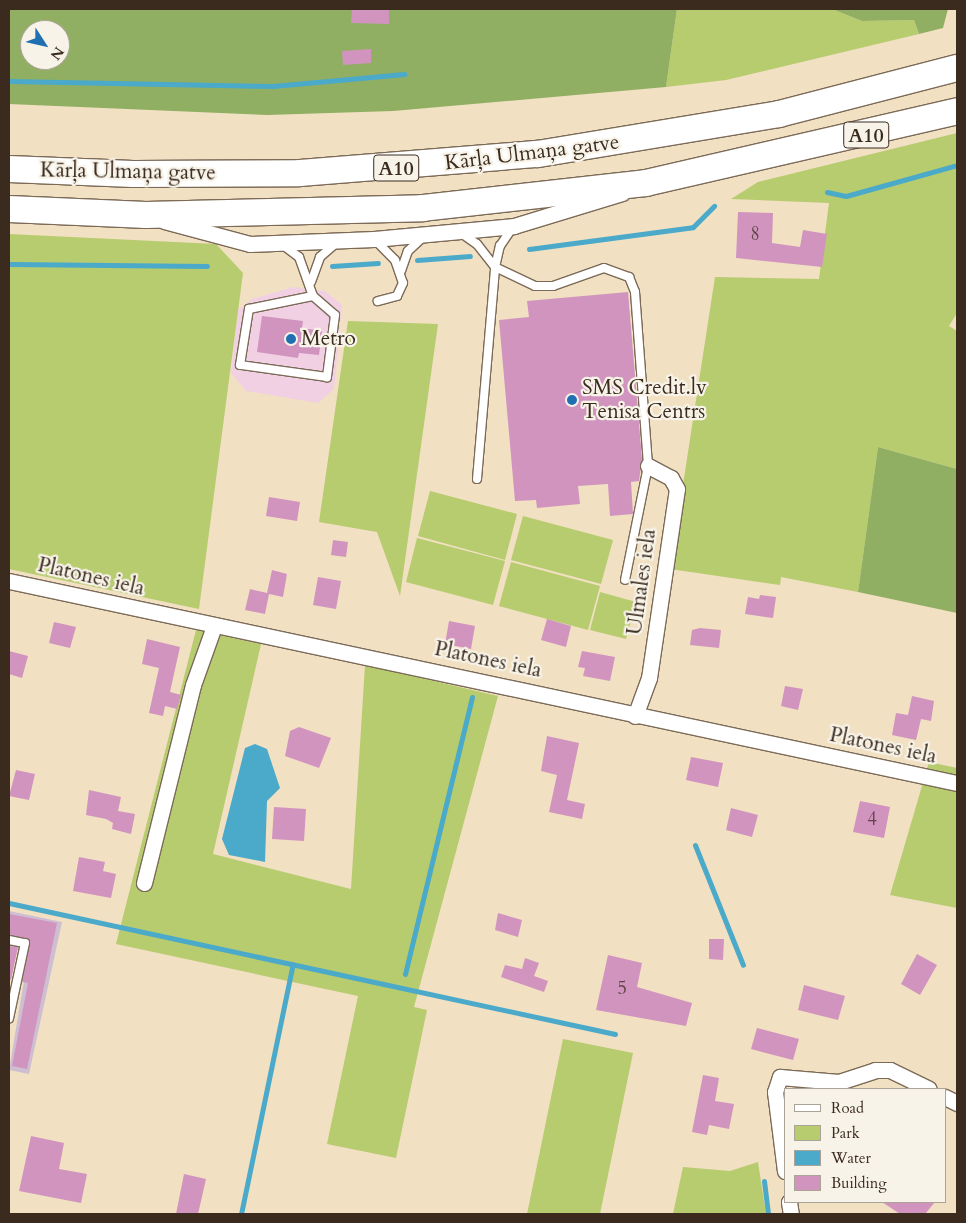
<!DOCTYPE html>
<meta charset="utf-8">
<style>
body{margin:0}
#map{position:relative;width:966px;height:1223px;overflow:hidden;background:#f1e0c2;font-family:Cardo,serif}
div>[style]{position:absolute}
.built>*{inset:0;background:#f1d0e3}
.industrial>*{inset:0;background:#cebed1}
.green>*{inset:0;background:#b7cb6f}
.forest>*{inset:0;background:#91af62}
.water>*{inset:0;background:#4ba9c9}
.stream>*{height:5px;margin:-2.5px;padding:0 2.5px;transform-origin:2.5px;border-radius:2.5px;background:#4ba9c9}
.building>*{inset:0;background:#d194bf}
.roads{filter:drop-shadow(1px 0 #7b6a57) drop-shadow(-1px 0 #7b6a57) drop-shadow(0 1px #7b6a57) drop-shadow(0 -1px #7b6a57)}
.service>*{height:8px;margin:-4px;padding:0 4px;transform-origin:4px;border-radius:4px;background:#fff}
.minor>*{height:15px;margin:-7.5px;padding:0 7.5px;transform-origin:7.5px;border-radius:7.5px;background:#fff}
.trunk>*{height:26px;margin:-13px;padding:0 13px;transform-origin:13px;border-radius:13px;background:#fff}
.dots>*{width:14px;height:14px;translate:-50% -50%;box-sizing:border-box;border:2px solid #f7f3e8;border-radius:50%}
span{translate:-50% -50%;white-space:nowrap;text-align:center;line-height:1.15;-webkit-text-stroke:4.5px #f7f3e8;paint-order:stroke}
.number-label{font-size:19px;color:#604446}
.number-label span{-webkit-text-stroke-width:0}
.shield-label span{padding:1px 4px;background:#f7f3e8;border:1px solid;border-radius:4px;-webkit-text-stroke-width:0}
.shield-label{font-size:20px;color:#3b2a1e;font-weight:700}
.street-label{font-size:21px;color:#3b2a1e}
.poi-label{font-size:21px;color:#3b2a1e}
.left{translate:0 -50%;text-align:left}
.frame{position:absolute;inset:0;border:10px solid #3b2a1e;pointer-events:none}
.legend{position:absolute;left:784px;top:1088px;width:162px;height:115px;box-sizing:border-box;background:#f7f3e8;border:1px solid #aca397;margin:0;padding:6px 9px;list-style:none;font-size:15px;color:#3b2a1e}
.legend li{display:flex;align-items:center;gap:10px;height:25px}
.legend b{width:25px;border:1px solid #aca397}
.north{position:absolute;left:20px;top:20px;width:50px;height:50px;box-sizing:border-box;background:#f7f3e8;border:1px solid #aca397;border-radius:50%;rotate:125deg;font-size:14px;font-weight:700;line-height:20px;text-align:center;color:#3b2a1e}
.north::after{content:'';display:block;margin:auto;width:18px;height:22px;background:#1f6fb2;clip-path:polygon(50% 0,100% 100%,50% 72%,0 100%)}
</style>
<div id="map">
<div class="built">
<i style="clip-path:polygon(293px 287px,325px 291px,342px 305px,334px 389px,318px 403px,246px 391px,231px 373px,238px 310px,252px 299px)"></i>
</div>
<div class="industrial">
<i style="clip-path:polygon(9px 911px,62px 922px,29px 1074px,9px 1070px,29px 951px,9px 946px)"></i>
</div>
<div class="green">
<i style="clip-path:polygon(677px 9px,832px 9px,862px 21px,914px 20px,919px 34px,726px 80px,666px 87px)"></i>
<i style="clip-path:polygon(957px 133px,957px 313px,949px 326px,957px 331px,957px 469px,878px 447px,858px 592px,781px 577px,780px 585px,670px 569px,715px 277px,819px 279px,829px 203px,731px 199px,758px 182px)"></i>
<i style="clip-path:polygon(9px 234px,216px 244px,243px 273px,199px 609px,9px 569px)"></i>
<i style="clip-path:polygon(348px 321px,438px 324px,400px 596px,377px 532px,319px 522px)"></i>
<i style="clip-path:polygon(430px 491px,517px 514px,505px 560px,418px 536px)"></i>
<i style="clip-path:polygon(523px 516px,613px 540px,601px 584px,511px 560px)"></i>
<i style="clip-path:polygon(417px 538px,505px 561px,493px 605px,406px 582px)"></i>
<i style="clip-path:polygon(511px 562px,600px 586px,588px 630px,499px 606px)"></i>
<i style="clip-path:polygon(600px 592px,636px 602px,626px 639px,590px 630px)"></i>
<i style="clip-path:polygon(196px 630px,261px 644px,213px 854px,351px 889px,365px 665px,498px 696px,414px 1007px,427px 1010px,396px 1158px,327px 1144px,358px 996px,116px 944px)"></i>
<i style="clip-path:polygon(929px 762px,957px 768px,957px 908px,890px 895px)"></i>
<i style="clip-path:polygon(563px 1039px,633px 1053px,600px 1214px,527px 1214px)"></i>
<i style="clip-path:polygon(758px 1162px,766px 1214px,673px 1214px,683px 1167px,730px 1171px)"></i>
</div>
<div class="forest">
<i style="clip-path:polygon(evenodd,9px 9px,677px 9px,666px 87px,393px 111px,267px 115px,9px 104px,9px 9px,30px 30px,60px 30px,60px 60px,30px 60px,30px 30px)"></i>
<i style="clip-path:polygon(832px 9px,948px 9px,943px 28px,919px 34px,914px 20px,862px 21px)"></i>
<i style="clip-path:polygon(878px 447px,957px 469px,957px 613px,858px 592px)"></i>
</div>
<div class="water">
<i style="clip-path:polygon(255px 744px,267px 749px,280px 788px,267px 801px,265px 862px,229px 855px,222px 839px,245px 748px)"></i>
</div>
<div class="stream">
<i style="left:9px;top:81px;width:264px;rotate:1.1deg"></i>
<i style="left:273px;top:86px;width:132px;rotate:-5.2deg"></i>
<i style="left:827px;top:192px;width:19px;rotate:12deg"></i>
<i style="left:846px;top:196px;width:115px;rotate:-15.6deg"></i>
<i style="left:529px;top:249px;width:165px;rotate:-7.6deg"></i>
<i style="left:693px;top:227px;width:30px;rotate:-45deg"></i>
<i style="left:417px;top:260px;width:53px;rotate:-4.3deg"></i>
<i style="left:9px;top:264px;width:198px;rotate:0.6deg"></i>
<i style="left:332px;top:266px;width:46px;rotate:-3.7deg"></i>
<i style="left:695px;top:845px;width:129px;rotate:68.2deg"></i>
<i style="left:9px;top:903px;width:620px;rotate:12.2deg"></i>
<i style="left:405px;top:974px;width:285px;rotate:-76.4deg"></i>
<i style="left:764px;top:1181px;width:33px;rotate:83deg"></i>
<i style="left:241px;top:1214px;width:255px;rotate:-78.3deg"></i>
</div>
<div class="building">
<i style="clip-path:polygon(352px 9px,389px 9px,389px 24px,351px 23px)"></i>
<i style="clip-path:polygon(371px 49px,371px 63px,343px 65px,342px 51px)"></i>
<i style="clip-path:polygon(738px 212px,773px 213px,772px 243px,800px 247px,803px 230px,827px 234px,822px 267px,736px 258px)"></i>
<i style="clip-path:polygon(628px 292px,642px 459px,639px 481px,631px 482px,633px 514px,610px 516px,608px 484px,578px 486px,580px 504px,537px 508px,536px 500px,515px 501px,499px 320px,529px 317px,527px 301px)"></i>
<i style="clip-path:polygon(262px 316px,303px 321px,302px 328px,322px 331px,319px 355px,299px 353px,298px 358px,257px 352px)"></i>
<i style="clip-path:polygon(269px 497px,300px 502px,297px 521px,266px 516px)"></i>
<i style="clip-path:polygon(333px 540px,348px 542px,346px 557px,331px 555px)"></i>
<i style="clip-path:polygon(272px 570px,287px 574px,283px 597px,269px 594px,265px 614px,245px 610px,250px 589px,267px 593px)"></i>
<i style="clip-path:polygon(318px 577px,341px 581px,336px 609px,313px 605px)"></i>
<i style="clip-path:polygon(760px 595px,776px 597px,773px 618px,745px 614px,748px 597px,759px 599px)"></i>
<i style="clip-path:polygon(547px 619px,571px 626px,566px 647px,541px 640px)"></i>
<i style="clip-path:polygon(449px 621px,475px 626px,471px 649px,445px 644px)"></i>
<i style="clip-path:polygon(54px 622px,76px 627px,70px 648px,49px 643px)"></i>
<i style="clip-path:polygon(700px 628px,721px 630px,719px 648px,690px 645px,692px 630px)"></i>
<i style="clip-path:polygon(147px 639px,180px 647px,170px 692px,181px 695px,177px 709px,165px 706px,163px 716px,149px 713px,159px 668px,142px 664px)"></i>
<i style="clip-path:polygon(9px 651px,28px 656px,22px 678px,9px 674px)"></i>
<i style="clip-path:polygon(582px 651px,615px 657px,610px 681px,583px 676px,585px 668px,578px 667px)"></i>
<i style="clip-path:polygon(785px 686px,803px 689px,798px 710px,781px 706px)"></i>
<i style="clip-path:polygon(912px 696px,934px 701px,931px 721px,921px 719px,916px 740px,892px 735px,896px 713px,908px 715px)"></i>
<i style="clip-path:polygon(299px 727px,331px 738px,319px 768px,285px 756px,290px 731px)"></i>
<i style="clip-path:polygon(547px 736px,579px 743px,567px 800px,585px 804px,582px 819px,549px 812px,557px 775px,541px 771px)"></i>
<i style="clip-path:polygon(691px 757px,723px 763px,718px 787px,686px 780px)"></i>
<i style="clip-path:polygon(16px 770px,35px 774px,29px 800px,9px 796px)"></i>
<i style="clip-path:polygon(89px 790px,121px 797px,118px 811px,135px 814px,131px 834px,112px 829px,113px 823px,106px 819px,86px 815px)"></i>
<i style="clip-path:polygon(860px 801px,890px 807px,884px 838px,853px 832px)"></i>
<i style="clip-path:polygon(274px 807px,306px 809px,304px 841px,272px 839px)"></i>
<i style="clip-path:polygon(731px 808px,758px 815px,752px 837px,726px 830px)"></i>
<i style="clip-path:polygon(79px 857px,105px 862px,103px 871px,116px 874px,111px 898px,73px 891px)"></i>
<i style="clip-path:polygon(498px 913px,522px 920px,518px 937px,495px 930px)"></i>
<i style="clip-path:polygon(9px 914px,57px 923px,27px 1069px,12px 1066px,28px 983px,22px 982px,30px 942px,9px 934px)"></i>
<i style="clip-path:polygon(709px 939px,724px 939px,723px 960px,709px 959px)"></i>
<i style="clip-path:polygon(9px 946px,18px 947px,11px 980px,9px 979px)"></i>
<i style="clip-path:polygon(917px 954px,937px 965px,920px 995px,901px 984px)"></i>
<i style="clip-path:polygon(608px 955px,642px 963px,637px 987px,692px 1003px,686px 1026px,596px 1010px)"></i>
<i style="clip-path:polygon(525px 958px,539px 963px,534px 976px,548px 981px,544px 992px,501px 977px,505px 965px,522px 969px)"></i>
<i style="clip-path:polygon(804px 985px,845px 996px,838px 1020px,798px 1010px)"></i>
<i style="clip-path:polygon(757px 1028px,799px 1039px,793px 1060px,751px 1049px)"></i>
<i style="clip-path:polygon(703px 1075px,719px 1078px,715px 1101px,734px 1104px,729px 1129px,709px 1125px,707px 1135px,692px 1132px)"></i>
<i style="clip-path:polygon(31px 1136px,64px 1143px,59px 1169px,87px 1174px,81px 1203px,19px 1191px)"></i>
<i style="clip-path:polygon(184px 1174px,206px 1179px,198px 1214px,176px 1214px)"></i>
<i style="clip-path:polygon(882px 1202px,935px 1202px,925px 1214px,900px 1214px)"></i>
</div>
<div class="roads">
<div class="service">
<i style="left:461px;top:233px;width:19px;rotate:35deg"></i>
<i style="left:477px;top:244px;width:29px;rotate:52deg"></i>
<i style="left:495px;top:267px;width:44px;rotate:25.4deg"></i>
<i style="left:535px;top:286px;width:18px"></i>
<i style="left:553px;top:286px;width:54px;rotate:-19.4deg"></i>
<i style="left:604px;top:268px;width:27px;rotate:20deg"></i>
<i style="left:629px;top:277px;width:16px;rotate:68deg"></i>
<i style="left:635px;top:292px;width:174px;rotate:85.7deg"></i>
<i style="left:648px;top:466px;width:116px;rotate:101.4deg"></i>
<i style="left:375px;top:240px;width:28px;rotate:45deg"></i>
<i style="left:395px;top:260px;width:24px;rotate:71deg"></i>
<i style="left:403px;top:283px;width:14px;rotate:115deg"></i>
<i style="left:397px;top:296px;width:20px;rotate:165deg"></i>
<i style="left:283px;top:245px;width:20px;rotate:37deg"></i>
<i style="left:299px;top:257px;width:41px;rotate:70.3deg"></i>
<i style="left:313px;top:296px;width:29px;rotate:41deg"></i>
<i style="left:335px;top:315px;width:63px;rotate:97.4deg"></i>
<i style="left:327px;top:377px;width:88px;rotate:-172.1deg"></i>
<i style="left:240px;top:365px;width:57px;rotate:-80.9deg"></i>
<i style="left:249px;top:309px;width:65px;rotate:-11.5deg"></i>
<i style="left:401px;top:271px;width:21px;rotate:-71deg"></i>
<i style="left:408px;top:251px;width:22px;rotate:-43deg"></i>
<i style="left:311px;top:282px;width:27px;rotate:-70deg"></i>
<i style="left:320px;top:257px;width:21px;rotate:-41deg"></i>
<i style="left:477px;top:479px;width:213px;rotate:-85.1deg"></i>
<i style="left:495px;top:267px;width:22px;rotate:-77deg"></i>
<i style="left:500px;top:246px;width:23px;rotate:-56deg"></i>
<i style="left:9px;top:940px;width:16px;rotate:11deg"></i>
<i style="left:25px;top:943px;width:77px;rotate:102deg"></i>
</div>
<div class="minor">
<i style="left:164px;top:221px;width:89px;rotate:15deg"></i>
<i style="left:250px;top:244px;width:124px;rotate:-2.3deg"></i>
<i style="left:374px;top:239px;width:141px;rotate:-5.3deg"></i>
<i style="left:514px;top:226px;width:113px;rotate:-17deg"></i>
<i style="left:9px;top:581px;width:969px;rotate:12.03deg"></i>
<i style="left:635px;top:716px;width:40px;rotate:-69.8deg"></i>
<i style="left:649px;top:678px;width:191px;rotate:-81.6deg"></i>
<i style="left:677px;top:489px;width:13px;rotate:-119deg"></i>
<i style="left:671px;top:478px;width:26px;rotate:-152deg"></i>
<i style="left:144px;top:883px;width:204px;rotate:-76.1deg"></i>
<i style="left:193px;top:685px;width:63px;rotate:-70.4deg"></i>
<i style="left:945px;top:1097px;width:13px;rotate:27deg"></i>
<i style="left:785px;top:1171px;width:80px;rotate:-97.2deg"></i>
<i style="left:775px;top:1092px;width:16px;rotate:-72deg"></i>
<i style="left:780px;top:1077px;width:59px;rotate:4.8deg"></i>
<i style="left:839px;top:1082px;width:38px;rotate:-18deg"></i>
<i style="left:875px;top:1070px;width:15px"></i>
<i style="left:890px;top:1070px;width:43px;rotate:26deg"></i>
<i style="left:789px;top:1202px;width:12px;rotate:81deg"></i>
</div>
<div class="trunk">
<i style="left:9px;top:169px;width:124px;rotate:2.3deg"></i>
<i style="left:133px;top:174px;width:167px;rotate:-0.3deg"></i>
<i style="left:300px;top:173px;width:239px;rotate:-4.6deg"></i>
<i style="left:538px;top:154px;width:244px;rotate:-9.4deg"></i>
<i style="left:779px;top:114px;width:184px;rotate:-14.5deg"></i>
<i style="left:9px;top:209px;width:137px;rotate:2.5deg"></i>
<i style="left:146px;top:215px;width:277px;rotate:-1.4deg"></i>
<i style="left:423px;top:208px;width:224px;rotate:-6.4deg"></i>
<i style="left:646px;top:183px;width:319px;rotate:-13deg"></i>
</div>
</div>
<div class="dots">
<i style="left:291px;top:339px;background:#1f6fb2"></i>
<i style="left:572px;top:400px;background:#1f6fb2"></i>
</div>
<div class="number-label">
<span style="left:755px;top:235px">8</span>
<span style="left:872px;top:820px">4</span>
<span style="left:622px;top:989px">5</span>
</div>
<div class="shield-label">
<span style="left:866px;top:135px">A10</span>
<span style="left:396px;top:168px">A10</span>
</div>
<div class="street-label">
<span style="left:532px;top:153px;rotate:-7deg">Kārļa Ulmaņa gatve</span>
<span style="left:128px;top:172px;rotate:1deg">Kārļa Ulmaņa gatve</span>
<span style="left:91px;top:577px;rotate:13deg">Platones iela</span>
<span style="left:642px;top:582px;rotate:-82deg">Ulmales iela</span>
<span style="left:488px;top:660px;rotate:12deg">Platones iela</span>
<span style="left:883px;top:746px;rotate:12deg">Platones iela</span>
</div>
<div class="poi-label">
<span class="left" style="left:301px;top:339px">Metro</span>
<span class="left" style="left:582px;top:400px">SMS Credit.lv<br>Tenisa Centrs</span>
</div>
<div class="frame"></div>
<ul class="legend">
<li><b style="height:6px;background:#fff"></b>Road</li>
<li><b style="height:14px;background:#b7cb6f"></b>Park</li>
<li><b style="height:14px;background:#4ba9c9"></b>Water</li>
<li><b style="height:14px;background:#d194bf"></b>Building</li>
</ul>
<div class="north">N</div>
</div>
